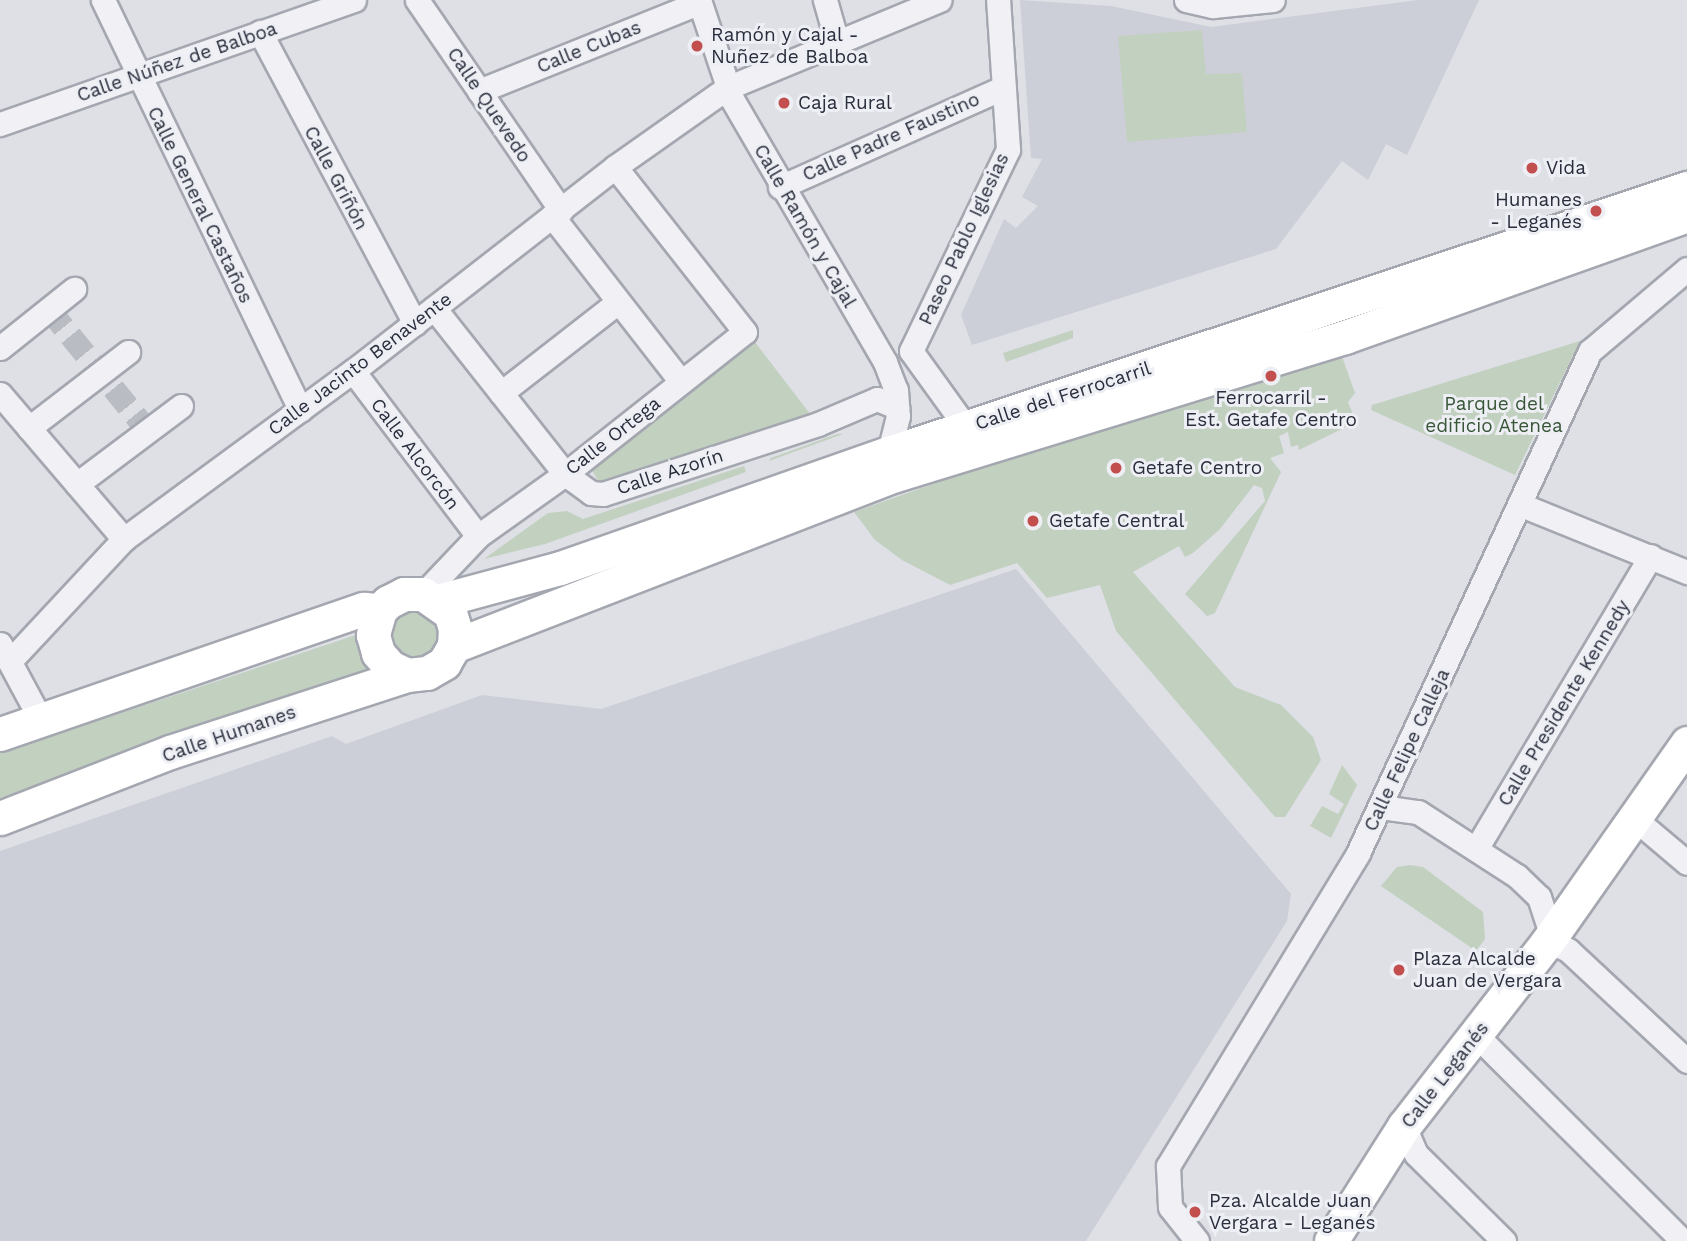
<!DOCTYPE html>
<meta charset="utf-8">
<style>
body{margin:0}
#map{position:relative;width:1687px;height:1241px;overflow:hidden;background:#dee0e6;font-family:"Work Sans",sans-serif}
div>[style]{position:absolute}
.built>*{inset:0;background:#cdcfd8}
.green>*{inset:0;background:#c2d0c0}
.round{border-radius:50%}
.street-tunnel>*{height:23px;margin-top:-11.5px;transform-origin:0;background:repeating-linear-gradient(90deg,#babcc4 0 23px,transparent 0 34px)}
.roads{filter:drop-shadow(2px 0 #a4a7b0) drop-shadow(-2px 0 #a4a7b0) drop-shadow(0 2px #a4a7b0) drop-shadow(0 -2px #a4a7b0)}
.street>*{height:23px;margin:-11.5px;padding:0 11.5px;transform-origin:11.5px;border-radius:11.5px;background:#f1f1f5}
.secondary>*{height:33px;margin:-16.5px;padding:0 16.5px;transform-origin:16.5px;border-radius:16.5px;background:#fff}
.dots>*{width:19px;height:19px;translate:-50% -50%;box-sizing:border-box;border:4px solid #edeff4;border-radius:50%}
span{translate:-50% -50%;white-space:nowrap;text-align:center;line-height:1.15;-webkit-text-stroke:6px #edeff4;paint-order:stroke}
.poi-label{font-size:19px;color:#292d3c}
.left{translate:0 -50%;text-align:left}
.right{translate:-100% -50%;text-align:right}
.street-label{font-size:19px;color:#292d3c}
.park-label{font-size:19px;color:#385637}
</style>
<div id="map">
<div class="built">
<i style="clip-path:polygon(1020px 0,1111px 6px,1211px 27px,1418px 0,1479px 0,1407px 155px,1386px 144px,1368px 180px,1342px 161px,1276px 249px,972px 345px,961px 315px,1004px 219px,1016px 228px,1038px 206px,1022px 197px,1042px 159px,1031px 158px)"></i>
<i style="clip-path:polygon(1016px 569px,1291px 894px,1287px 921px,1086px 1241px,0 1241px,0 851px,332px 736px,346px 744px,482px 695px,601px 709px)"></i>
</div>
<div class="green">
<i style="clip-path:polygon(1202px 30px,1206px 74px,1242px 73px,1247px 132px,1127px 142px,1118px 36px)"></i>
<i style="clip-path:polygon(1073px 330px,1073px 338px,1006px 362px,1003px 353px)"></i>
<i style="clip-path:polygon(1580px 341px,1515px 475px,1371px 410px,1372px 405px)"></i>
<i style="clip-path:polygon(755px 342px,814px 419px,603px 489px,590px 467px)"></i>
<i style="clip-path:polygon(1340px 351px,1355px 393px,1348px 402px,1356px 422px,1299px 450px,1298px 445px,1291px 447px,1288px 432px,1279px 436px,1284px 453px,1270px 458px,1281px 472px,1215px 613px,1207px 616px,1185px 594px,1265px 501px,1262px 488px,1254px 485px,1220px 529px,1193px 553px,1185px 557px,1179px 546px,1133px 572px,1235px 687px,1281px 705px,1313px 737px,1321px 760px,1285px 817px,1275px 817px,1116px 631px,1100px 585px,1047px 598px,1017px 563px,950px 585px,902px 560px,875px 540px,854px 512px,1043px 445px)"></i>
<i style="clip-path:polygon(837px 434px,843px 434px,769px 461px,771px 458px)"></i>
<i style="clip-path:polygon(744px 466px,746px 472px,545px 544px,484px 559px,548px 513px,567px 511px,583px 519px)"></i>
<i class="round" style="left:389px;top:611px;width:50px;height:50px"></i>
<i style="clip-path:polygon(359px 634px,374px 673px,0 798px,0 753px)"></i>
<i style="clip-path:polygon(1342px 765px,1357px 785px,1331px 838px,1310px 826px,1322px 806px,1338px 814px,1344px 804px,1329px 794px)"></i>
<i style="clip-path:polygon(1410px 865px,1423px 867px,1483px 912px,1485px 939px,1476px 951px,1381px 886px,1397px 867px)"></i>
</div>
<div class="street-tunnel">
<i style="left:49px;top:309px;width:157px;rotate:50.9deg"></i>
</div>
<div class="roads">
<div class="street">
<i style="left:103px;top:0;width:455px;rotate:64.3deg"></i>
<i style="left:417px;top:0;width:255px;rotate:55.6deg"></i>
<i style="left:699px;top:0;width:104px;rotate:71.6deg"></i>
<i style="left:732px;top:99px;width:304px;rotate:59.8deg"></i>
<i style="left:885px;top:362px;width:30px;rotate:69deg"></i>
<i style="left:896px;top:390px;width:26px;rotate:86deg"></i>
<i style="left:898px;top:416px;width:38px;rotate:104deg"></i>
<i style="left:825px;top:0;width:44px;rotate:74.1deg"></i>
<i style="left:1186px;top:0;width:28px;rotate:13deg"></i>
<i style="left:1213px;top:6px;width:60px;rotate:-5.7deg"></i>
<i style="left:260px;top:32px;width:330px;rotate:62deg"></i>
<i style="left:479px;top:91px;width:238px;rotate:-21.9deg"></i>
<i style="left:0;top:124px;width:375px;rotate:-19.3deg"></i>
<i style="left:780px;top:187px;width:243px;rotate:-24deg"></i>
<i style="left:552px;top:216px;width:210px;rotate:52.1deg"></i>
<i style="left:434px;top:308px;width:211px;rotate:51.7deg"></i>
<i style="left:565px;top:474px;width:32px;rotate:36deg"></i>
<i style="left:591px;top:493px;width:12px;rotate:5deg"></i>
<i style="left:603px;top:494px;width:226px;rotate:-18deg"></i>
<i style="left:818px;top:424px;width:64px;rotate:-23deg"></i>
<i style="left:877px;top:399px;width:22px;rotate:22deg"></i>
<i style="left:0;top:348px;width:95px;rotate:-38.6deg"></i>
<i style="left:911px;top:351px;width:224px;rotate:-64.3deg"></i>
<i style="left:1008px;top:149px;width:149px;rotate:-93.8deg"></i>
<i style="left:911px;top:351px;width:84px;rotate:54.2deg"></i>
<i style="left:353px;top:371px;width:207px;rotate:52.9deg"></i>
<i style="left:501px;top:393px;width:148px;rotate:-37.9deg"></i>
<i style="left:0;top:394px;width:191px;rotate:49.5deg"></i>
<i style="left:29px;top:428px;width:125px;rotate:-37.5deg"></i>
<i style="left:77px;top:484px;width:130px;rotate:-36.9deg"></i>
<i style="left:1521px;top:505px;width:179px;rotate:22deg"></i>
<i style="left:423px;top:594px;width:80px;rotate:-46.5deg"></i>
<i style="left:478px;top:536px;width:107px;rotate:-35.5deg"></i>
<i style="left:565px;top:474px;width:229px;rotate:-38.3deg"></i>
<i style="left:745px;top:332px;width:210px;rotate:-128.2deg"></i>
<i style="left:0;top:644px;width:86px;rotate:61.7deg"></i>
<i style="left:11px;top:660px;width:166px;rotate:-47deg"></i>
<i style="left:124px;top:539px;width:284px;rotate:-36.3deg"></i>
<i style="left:353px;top:371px;width:332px;rotate:-37.9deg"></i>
<i style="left:615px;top:167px;width:137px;rotate:-35.2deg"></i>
<i style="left:727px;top:88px;width:230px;rotate:-22.5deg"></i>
<i style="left:1381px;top:807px;width:37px;rotate:8deg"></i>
<i style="left:1418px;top:812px;width:118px;rotate:32.9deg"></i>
<i style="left:1517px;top:876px;width:30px;rotate:44deg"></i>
<i style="left:1539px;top:897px;width:40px;rotate:72deg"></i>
<i style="left:1635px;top:819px;width:68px;rotate:40.2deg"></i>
<i style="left:1476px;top:849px;width:341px;rotate:-59.2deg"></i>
<i style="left:1548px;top:941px;width:22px;rotate:24deg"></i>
<i style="left:1568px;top:950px;width:163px;rotate:43deg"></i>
<i style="left:1476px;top:1035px;width:292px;rotate:44.9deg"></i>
<i style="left:1404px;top:1126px;width:30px;rotate:67deg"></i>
<i style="left:1416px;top:1154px;width:124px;rotate:44.7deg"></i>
<i style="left:1197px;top:1241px;width:43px;rotate:-128.5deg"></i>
<i style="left:1170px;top:1207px;width:41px;rotate:-92.8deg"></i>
<i style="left:1168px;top:1166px;width:366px;rotate:-58.7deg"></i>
<i style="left:1358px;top:853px;width:553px;rotate:-65.2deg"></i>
<i style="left:1590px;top:351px;width:127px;rotate:-40.2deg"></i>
</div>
<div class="secondary">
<i style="left:438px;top:601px;width:126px;rotate:-15.1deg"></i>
<i style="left:560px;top:568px;width:349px;rotate:-19.3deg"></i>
<i style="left:889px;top:453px;width:841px;rotate:-18.37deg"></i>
<i style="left:454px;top:646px;width:474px;rotate:-21.2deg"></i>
<i style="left:896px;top:475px;width:470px;rotate:-17.1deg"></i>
<i style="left:1345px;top:337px;width:363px;rotate:-19.6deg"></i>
<i style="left:0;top:734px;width:385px;rotate:-19deg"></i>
<i style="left:364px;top:609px;width:16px;rotate:4deg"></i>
<i style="left:0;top:818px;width:182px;rotate:-21.2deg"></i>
<i style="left:170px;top:752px;width:249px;rotate:-18deg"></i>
<i style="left:407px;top:675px;width:20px;rotate:-6deg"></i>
<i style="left:427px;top:673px;width:20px;rotate:-30deg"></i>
<i style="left:444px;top:663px;width:20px;rotate:-60deg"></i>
<i style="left:454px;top:646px;width:17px;rotate:-87deg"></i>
<i style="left:455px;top:629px;width:17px;rotate:-107deg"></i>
<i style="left:450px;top:613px;width:33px;rotate:-145deg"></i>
<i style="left:423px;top:594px;width:19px;rotate:180deg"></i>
<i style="left:404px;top:594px;width:18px;rotate:153deg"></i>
<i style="left:388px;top:602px;width:11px;rotate:135deg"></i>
<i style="left:380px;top:610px;width:26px;rotate:106deg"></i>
<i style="left:373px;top:635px;width:19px;rotate:74deg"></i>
<i style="left:378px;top:653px;width:18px;rotate:49deg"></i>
<i style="left:390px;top:667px;width:19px;rotate:25deg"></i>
<i style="left:1331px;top:1241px;width:136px;rotate:-57.6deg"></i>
<i style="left:1404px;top:1126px;width:234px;rotate:-52.1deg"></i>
<i style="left:1548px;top:941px;width:242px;rotate:-54.9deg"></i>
</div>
</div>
<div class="dots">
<i style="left:697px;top:46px;background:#c24e4d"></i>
<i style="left:784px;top:103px;background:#c24e4d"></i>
<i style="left:1532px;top:168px;background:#c24e4d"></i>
<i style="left:1596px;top:211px;background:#c24e4d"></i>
<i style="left:1271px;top:376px;background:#c24e4d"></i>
<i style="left:1116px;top:468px;background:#c24e4d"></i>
<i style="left:1033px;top:521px;background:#c24e4d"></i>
<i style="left:1399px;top:970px;background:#c24e4d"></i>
<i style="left:1195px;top:1212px;background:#c24e4d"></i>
</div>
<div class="poi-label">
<span class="left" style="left:711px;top:46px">Ramón y Cajal -<br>Nuñez de Balboa</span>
<span class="left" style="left:798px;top:103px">Caja Rural</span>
<span class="left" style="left:1546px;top:168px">Vida</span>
<span class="right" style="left:1582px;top:211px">Humanes<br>- Leganés</span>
<span style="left:1271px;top:409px">Ferrocarril -<br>Est. Getafe Centro</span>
<span class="left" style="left:1132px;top:468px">Getafe Centro</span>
<span class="left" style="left:1049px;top:521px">Getafe Central</span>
<span class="left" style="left:1413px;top:970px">Plaza Alcalde<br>Juan de Vergara</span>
<span class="left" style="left:1209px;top:1212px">Pza. Alcalde Juan<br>Vergara - Leganés</span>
</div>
<div class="street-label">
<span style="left:589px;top:47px;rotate:-22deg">Calle Cubas</span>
<span style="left:177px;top:62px;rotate:-19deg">Calle Núñez de Balboa</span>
<span style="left:489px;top:105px;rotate:56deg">Calle Quevedo</span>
<span style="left:891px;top:137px;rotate:-24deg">Calle Padre Faustino</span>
<span style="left:336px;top:178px;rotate:62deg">Calle Griñón</span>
<span style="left:200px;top:205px;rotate:64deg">Calle General Castaños</span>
<span style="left:805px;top:226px;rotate:60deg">Calle Ramón y Cajal</span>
<span style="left:964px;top:239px;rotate:-65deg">Paseo Pablo Iglesias</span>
<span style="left:360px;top:364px;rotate:-37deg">Calle Jacinto Benavente</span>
<span style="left:1063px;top:396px;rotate:-18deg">Calle del Ferrocarril</span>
<span style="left:613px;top:436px;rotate:-38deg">Calle Ortega</span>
<span style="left:415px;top:454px;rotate:53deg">Calle Alcorcón</span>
<span style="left:670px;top:472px;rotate:-18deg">Calle Azorín</span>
<span style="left:1564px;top:703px;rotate:-59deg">Calle Presidente Kennedy</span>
<span style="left:229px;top:734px;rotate:-19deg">Calle Humanes</span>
<span style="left:1407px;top:750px;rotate:-65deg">Calle Felipe Calleja</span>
<span style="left:1445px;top:1075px;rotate:-52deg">Calle Leganés</span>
</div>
<div class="park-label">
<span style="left:1494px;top:415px">Parque del<br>edificio Atenea</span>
</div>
</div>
